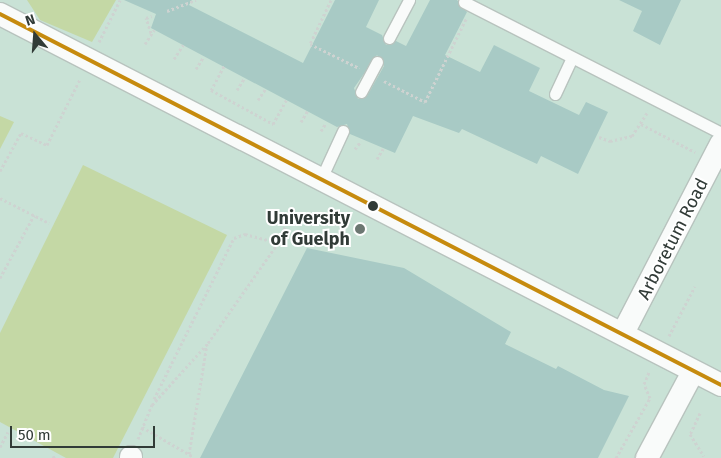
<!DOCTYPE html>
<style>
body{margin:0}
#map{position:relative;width:721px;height:458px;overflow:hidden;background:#d9e7e0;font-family:"Fira Sans",sans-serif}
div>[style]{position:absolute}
.built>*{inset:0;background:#c9e2d6}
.green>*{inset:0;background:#c4d8a5}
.building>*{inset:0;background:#a8cac5}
.path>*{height:3px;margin-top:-1.5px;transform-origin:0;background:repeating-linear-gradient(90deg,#ced3d1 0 2.5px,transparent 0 5px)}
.roads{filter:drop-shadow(1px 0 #b8c3be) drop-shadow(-1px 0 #b8c3be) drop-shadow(0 1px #b8c3be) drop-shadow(0 -1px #b8c3be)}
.lane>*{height:11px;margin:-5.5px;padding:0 5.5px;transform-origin:5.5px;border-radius:5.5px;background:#f9fbfa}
.street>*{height:22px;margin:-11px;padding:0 11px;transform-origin:11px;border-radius:11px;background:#f9fbfa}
.bus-1>*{height:4px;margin:-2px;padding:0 2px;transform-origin:2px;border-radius:2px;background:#c68b0e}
.dots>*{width:14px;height:14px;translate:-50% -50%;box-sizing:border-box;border:2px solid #fff;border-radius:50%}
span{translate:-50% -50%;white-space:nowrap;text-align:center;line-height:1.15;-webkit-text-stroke:4px #fff;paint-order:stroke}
.poi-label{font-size:18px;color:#313b37;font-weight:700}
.right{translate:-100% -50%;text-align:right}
.street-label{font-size:18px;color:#313b37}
.north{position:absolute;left:10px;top:10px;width:50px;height:50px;-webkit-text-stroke:4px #fff;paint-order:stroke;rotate:342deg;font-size:14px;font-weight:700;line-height:20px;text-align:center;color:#313b37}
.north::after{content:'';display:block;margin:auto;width:18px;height:22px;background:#313b37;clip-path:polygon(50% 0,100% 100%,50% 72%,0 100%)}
.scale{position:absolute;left:10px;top:426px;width:145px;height:22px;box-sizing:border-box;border:2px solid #313b37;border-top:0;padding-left:6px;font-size:15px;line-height:18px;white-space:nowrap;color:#313b37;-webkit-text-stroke:4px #fff;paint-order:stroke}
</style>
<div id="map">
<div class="built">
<i style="clip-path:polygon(0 0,721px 0,721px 458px,0 458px)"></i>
</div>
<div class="green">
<i style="clip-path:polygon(27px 0,116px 0,92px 42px,40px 20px)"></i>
<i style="clip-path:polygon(0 116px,14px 122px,0 149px)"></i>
<i style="clip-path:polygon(83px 165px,227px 235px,113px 458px,66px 458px,0 422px,0 333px)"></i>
</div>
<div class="building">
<i style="clip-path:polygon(evenodd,124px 0,192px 0,189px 5px,303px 63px,335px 0,379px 0,366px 27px,382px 35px,386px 45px,396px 41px,406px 46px,430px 0,457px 0,467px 12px,445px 55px,480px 72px,494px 45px,540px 68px,529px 91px,579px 115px,586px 102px,608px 112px,578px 174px,541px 156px,537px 164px,462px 129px,459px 133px,413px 116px,395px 153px,350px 134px,347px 124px,337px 127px,151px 28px,156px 14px,124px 0,377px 55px,384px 66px,367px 96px,358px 99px,354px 88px,377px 55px)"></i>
<i style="clip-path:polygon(619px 0,681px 0,660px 45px,633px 31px,642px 11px)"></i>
<i style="clip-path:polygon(307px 248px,404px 268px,511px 332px,505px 344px,556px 369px,558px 366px,604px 390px,629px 396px,598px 458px,200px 458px)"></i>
</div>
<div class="path">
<i style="left:331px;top:0;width:49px;rotate:115.5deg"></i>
<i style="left:310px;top:44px;width:55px;rotate:26.1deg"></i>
<i style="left:167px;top:11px;width:31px;rotate:-21deg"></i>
<i style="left:151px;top:33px;width:16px;rotate:-108deg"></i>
<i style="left:146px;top:18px;width:6px;rotate:-18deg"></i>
<i style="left:99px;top:42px;width:47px;rotate:-63.4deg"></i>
<i style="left:145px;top:44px;width:17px;rotate:-57deg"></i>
<i style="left:174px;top:59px;width:17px;rotate:-57deg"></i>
<i style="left:224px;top:66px;width:27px;rotate:118deg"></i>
<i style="left:211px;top:90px;width:71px;rotate:28.7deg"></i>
<i style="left:273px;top:124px;width:29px;rotate:-61deg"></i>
<i style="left:196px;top:69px;width:15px;rotate:-58deg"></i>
<i style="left:384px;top:81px;width:46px;rotate:27.1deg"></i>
<i style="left:425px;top:102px;width:93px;rotate:-63.7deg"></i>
<i style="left:237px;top:90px;width:15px;rotate:-58deg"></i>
<i style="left:258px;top:100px;width:14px;rotate:-56deg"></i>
<i style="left:301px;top:122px;width:14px;rotate:-60deg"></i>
<i style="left:641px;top:124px;width:61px;rotate:27.4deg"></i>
<i style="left:321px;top:131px;width:9px;rotate:-58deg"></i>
<i style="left:599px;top:137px;width:12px;rotate:20deg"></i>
<i style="left:610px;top:141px;width:23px;rotate:-13deg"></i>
<i style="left:632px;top:136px;width:30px;rotate:-57deg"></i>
<i style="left:355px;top:149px;width:10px;rotate:-53deg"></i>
<i style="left:377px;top:159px;width:12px;rotate:-59deg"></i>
<i style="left:0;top:171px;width:43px;rotate:-61.1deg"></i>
<i style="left:21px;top:133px;width:29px;rotate:25deg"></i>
<i style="left:47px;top:145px;width:74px;rotate:-63.4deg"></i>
<i style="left:0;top:198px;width:55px;rotate:27deg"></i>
<i style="left:0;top:278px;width:72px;rotate:-61.6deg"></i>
<i style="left:669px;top:336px;width:56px;rotate:-62.5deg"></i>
<i style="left:154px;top:399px;width:180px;rotate:-63.6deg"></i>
<i style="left:234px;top:238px;width:12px;rotate:-20deg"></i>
<i style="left:245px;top:234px;width:34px;rotate:15deg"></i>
<i style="left:700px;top:413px;width:23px;rotate:115deg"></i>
<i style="left:690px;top:434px;width:26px;rotate:58deg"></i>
<i style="left:142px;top:427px;width:58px;rotate:30.1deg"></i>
<i style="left:138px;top:439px;width:37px;rotate:-68deg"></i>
<i style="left:152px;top:405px;width:84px;rotate:-47.9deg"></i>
<i style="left:208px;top:343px;width:122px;rotate:-55deg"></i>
<i style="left:278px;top:243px;width:39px;rotate:-67deg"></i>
<i style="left:0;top:447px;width:17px;rotate:-62deg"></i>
<i style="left:189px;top:454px;width:111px;rotate:-80.7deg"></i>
<i style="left:53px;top:458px;width:4px;rotate:-56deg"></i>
<i style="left:616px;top:458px;width:69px;rotate:-60.5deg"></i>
<i style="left:650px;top:398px;width:15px;rotate:-113deg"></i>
<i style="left:644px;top:384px;width:13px;rotate:-67deg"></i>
</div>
<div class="roads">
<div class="lane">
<i style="left:464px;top:2px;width:288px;rotate:27deg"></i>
<i style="left:389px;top:38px;width:43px;rotate:-62.2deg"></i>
<i style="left:361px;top:92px;width:34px;rotate:-62deg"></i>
<i style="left:555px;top:94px;width:40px;rotate:-65deg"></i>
<i style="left:320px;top:181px;width:55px;rotate:-65.3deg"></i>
</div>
<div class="street">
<i style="left:0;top:14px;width:811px;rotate:27.23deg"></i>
<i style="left:623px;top:333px;width:213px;rotate:-62.6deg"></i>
<i style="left:131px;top:458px;width:1px;rotate:-90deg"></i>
<i style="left:647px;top:458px;width:98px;rotate:-61.9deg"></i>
</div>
</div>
<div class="bus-1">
<i style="left:0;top:14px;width:811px;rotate:27.23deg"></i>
</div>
<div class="dots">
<i style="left:373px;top:206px;background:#313b37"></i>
<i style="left:360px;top:229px;background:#6c7772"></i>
</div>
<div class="poi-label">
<span class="right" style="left:350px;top:229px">University<br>of Guelph</span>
</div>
<div class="street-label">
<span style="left:673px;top:239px;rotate:-63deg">Arboretum Road</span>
</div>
<div class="north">N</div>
<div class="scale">50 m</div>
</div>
